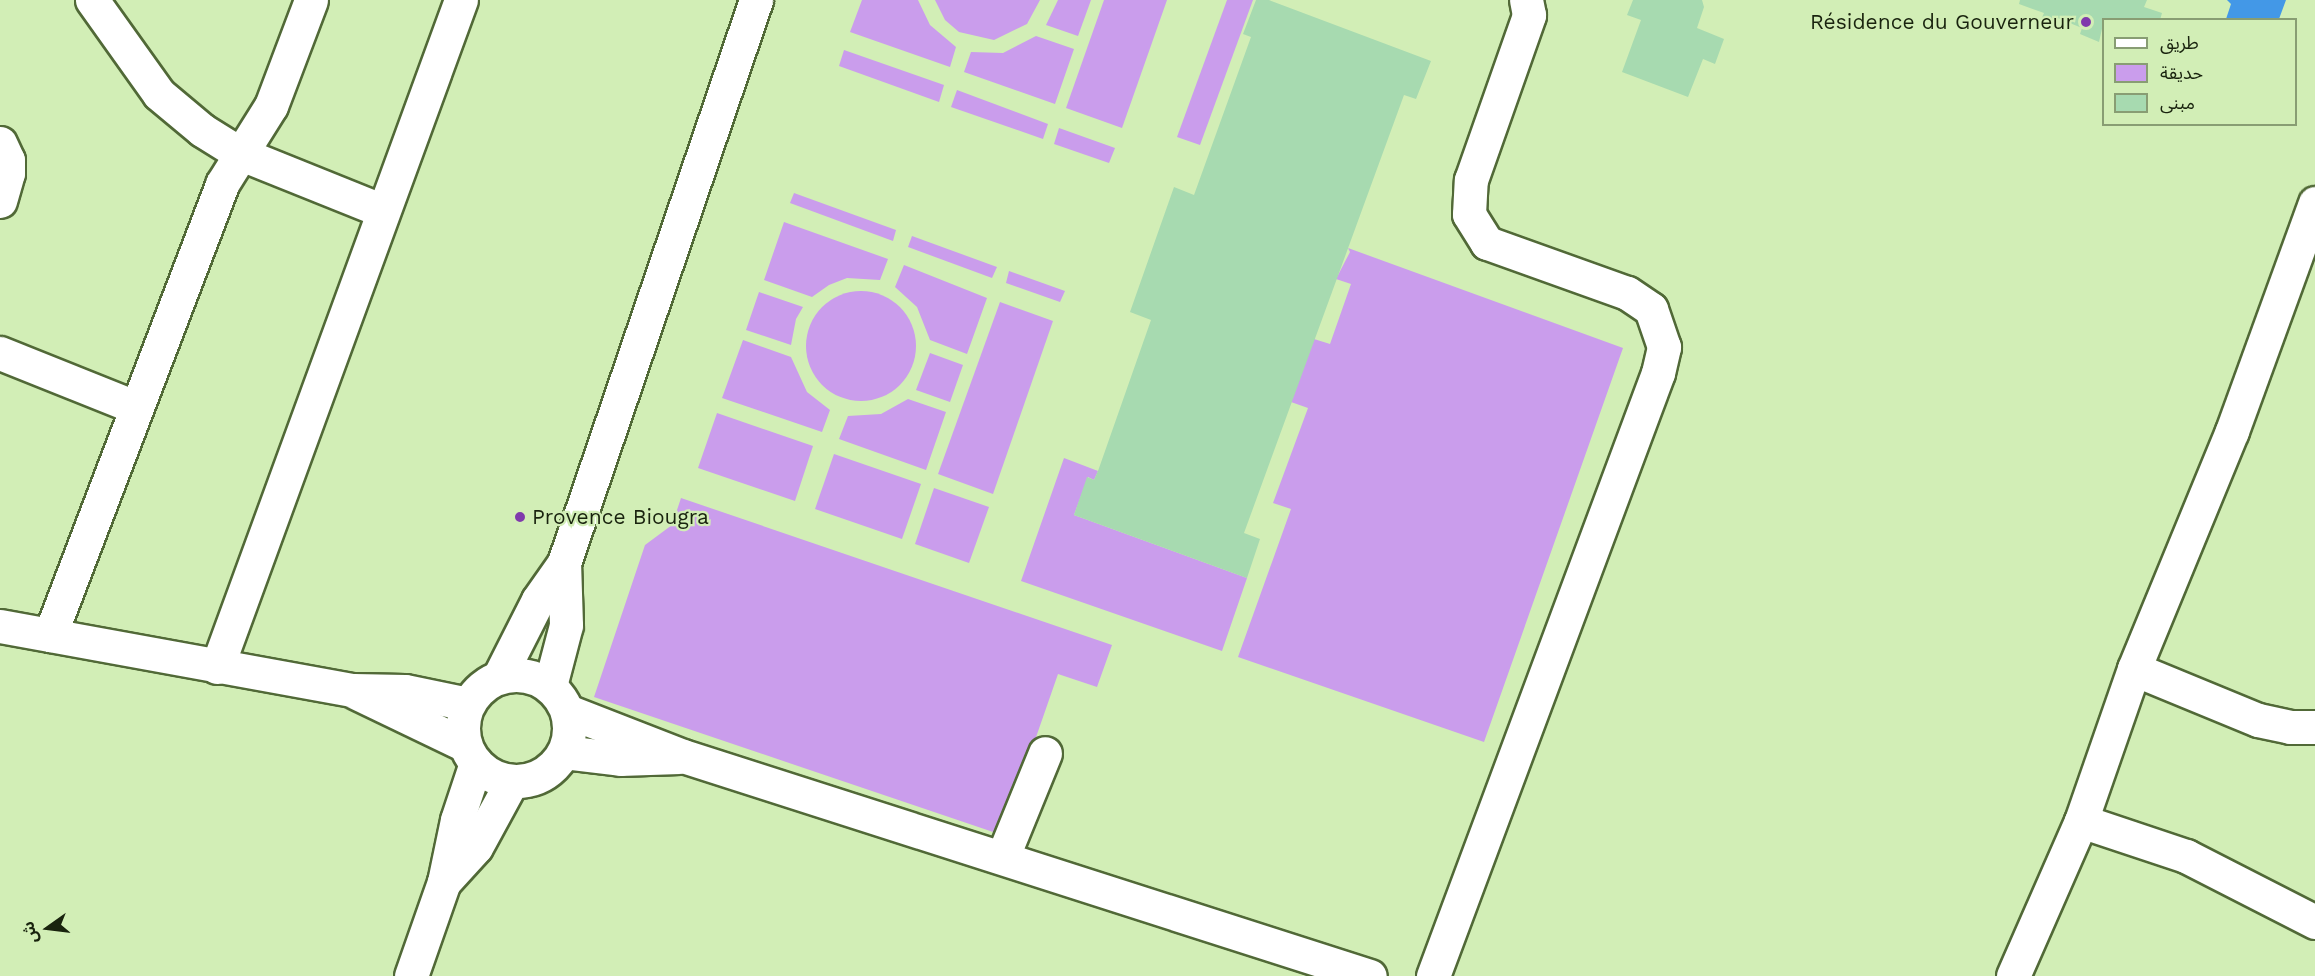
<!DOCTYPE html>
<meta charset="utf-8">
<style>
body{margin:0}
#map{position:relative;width:2315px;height:976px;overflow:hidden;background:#d2eeb6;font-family:"Work Sans","Noto Sans Arabic",sans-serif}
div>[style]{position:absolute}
.green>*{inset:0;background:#ca9dec}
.round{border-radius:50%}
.water>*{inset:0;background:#4398e7}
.building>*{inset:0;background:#a7dab0}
.roads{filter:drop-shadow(2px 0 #516937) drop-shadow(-2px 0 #516937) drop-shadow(0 2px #516937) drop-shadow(0 -2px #516937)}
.minor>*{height:33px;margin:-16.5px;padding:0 16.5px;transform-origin:16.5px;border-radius:16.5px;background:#fff}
.major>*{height:33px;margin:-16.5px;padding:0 16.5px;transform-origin:16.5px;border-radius:16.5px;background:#fff}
.major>.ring{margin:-16.5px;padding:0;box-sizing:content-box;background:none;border:33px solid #fff;border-radius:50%}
.dots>*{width:16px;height:16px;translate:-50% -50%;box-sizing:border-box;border:3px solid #d2eeb6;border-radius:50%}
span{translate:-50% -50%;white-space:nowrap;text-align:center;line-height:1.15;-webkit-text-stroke:4.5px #d2eeb6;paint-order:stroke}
.poi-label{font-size:21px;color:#19230e}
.right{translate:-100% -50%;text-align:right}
.left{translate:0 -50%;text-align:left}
.legend{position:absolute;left:2102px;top:18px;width:195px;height:108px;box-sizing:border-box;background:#d2eeb6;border:2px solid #889d73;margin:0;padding:8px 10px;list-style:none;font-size:18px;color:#19230e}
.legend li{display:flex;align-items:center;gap:12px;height:30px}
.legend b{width:30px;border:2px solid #889d73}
.north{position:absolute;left:18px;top:898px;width:60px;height:60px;-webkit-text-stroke:4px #d2eeb6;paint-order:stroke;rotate:256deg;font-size:16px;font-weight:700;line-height:24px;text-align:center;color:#19230e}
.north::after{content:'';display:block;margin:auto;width:21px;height:27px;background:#19230e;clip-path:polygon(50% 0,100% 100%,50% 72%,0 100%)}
</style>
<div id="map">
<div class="green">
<i style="clip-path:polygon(862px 0,918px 0,930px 25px,956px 47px,950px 67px,850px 32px)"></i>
<i style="clip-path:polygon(935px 0,1040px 0,1027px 24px,994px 40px,959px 32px,945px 20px)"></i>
<i style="clip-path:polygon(1058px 0,1091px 0,1078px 36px,1046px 25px)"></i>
<i style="clip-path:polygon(1104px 0,1167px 0,1122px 128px,1066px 108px)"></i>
<i style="clip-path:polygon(1227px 0,1253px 0,1200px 145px,1177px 137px)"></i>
<i style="clip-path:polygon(1036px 36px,1074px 49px,1055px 104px,964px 72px,971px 52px,1003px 53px)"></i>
<i style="clip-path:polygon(844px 50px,944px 85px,939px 102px,839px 66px)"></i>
<i style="clip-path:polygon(957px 90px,1048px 124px,1043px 139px,951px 107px)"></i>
<i style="clip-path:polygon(1059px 128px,1115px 148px,1109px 163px,1054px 144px)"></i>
<i style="clip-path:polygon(794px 193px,896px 230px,893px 241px,790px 203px)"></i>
<i style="clip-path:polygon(784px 222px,888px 259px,880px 280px,847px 278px,829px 285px,812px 297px,764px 280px)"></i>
<i style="clip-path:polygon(912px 236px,997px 267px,992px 278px,908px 247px)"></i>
<i style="clip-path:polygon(1348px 248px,1623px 348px,1484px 742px,1238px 657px,1291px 509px,1273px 503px,1308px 408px,1291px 402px,1314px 339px,1330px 344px,1351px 284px,1336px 279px,1350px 252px)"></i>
<i style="clip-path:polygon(904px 265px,987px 298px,967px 354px,930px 340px,917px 307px,895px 287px)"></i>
<i style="clip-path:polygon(1009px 271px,1065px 291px,1060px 302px,1006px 283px)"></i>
<i class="round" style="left:806px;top:291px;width:110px;height:110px"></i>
<i style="clip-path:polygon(759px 292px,803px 307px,796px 319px,791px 345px,746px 330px)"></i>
<i style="clip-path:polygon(1000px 302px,1053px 321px,993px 494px,938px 474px)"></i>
<i style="clip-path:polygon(743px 340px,791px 357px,807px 392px,830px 410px,822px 432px,722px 398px)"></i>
<i style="clip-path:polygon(930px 353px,963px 365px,950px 402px,916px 390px)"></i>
<i style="clip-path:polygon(908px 399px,946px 412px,926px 470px,839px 439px,848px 416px,881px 414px)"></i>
<i style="clip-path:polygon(717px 413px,813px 446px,795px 501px,698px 468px)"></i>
<i style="clip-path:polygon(834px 454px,921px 484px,902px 539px,815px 509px)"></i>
<i style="clip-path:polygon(1064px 458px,1098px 471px,1094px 480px,1088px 477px,1074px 515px,1247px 578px,1222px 651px,1021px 581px)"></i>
<i style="clip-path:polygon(934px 488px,989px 507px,969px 563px,915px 544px)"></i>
<i style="clip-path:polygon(681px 498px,1112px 645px,1097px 687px,1058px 674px,1002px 835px,594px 697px,645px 545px,672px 525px)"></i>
</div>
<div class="water">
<i style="clip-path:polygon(2227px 0,2286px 0,2279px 19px,2226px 19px,2231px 4px)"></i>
</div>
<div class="building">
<i style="clip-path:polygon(1256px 0,1269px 0,1431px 61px,1416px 99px,1404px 95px,1244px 533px,1260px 539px,1247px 578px,1074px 515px,1087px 477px,1094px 480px,1098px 471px,1151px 320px,1130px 312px,1174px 187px,1194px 195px,1251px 37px,1243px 34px)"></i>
<i style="clip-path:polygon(1633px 0,1702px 0,1704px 7px,1697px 28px,1724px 39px,1715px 64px,1703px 59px,1688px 97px,1622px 72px,1641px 20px,1627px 15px)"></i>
<i style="clip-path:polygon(2020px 0,2147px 0,2144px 7px,2162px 13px,2160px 20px,2104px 20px,2099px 42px,2080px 34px,2082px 28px,2055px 17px,2053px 25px,2041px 20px,2044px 13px,2019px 4px)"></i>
</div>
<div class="roads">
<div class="minor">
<i style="left:92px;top:0;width:115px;rotate:54.5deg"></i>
<i style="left:159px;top:94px;width:56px;rotate:39.9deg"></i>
<i style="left:202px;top:130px;width:44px;rotate:31.9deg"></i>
<i style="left:239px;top:153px;width:155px;rotate:21.9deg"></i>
<i style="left:0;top:143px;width:19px;rotate:65deg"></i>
<i style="left:8px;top:160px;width:13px;rotate:90deg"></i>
<i style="left:8px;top:173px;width:29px;rotate:106deg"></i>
<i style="left:2315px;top:203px;width:243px;rotate:110deg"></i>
<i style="left:2232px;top:431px;width:257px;rotate:112.4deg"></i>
<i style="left:2134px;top:669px;width:134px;rotate:22.4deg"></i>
<i style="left:2258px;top:720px;width:33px;rotate:12deg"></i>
<i style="left:2290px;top:727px;width:25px"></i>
<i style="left:0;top:353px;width:145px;rotate:21.8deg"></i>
<i style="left:0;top:626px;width:359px;rotate:10.3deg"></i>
<i style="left:353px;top:690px;width:52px;rotate:1.1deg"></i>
<i style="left:405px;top:691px;width:64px;rotate:11.7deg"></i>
<i style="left:50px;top:635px;width:483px;rotate:-69.1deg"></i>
<i style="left:222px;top:184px;width:92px;rotate:-57.9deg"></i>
<i style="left:271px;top:106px;width:113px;rotate:-69.3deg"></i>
<i style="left:217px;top:667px;width:710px;rotate:-69.91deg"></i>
<i style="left:357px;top:693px;width:120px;rotate:25.7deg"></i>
<i style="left:567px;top:711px;width:124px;rotate:21.2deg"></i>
<i style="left:683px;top:756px;width:721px;rotate:17.76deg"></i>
<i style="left:564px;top:752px;width:57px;rotate:7deg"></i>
<i style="left:621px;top:759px;width:57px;rotate:-2deg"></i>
<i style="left:2081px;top:821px;width:111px;rotate:18.4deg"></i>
<i style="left:2186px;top:856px;width:145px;rotate:27.1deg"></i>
<i style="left:1003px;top:856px;width:111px;rotate:-67.8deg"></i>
<i style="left:1433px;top:976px;width:644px;rotate:-69.54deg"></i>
<i style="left:1658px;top:373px;width:27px;rotate:-77deg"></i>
<i style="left:1664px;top:347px;width:40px;rotate:-108.9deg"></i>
<i style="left:1651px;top:309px;width:29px;rotate:-146deg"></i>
<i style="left:1627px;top:293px;width:149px;rotate:-160.3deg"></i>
<i style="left:1487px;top:243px;width:34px;rotate:-122deg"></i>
<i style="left:1469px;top:214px;width:34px;rotate:-87deg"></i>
<i style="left:1471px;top:180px;width:175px;rotate:-70.6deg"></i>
<i style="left:1529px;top:15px;width:15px;rotate:-101deg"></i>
<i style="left:2013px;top:976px;width:169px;rotate:-66.3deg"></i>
<i style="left:2081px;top:821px;width:161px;rotate:-70.8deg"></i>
</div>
<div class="major">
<i class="ring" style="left:463px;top:675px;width:73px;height:73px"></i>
<i style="left:499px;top:677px;width:86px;rotate:-63.1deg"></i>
<i style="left:538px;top:600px;width:45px;rotate:-54.9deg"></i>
<i style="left:564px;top:563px;width:595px;rotate:-71.17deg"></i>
<i style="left:550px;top:686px;width:63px;rotate:-75.3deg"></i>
<i style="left:566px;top:625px;width:62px;rotate:-91.8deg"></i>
<i style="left:444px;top:882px;width:47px;rotate:-47.6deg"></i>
<i style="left:476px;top:847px;width:75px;rotate:-61.4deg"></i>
<i style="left:411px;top:976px;width:100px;rotate:-70.7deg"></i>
<i style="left:444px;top:882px;width:63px;rotate:-78.2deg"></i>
<i style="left:457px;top:820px;width:60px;rotate:-71.6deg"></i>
</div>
</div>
<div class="dots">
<i style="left:2086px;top:22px;background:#803aac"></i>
<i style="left:520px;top:517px;background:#803aac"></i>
</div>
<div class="poi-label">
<span class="right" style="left:2074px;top:22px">Résidence du Gouverneur</span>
<span class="left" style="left:532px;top:517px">Provence Biougra</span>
</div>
<ul class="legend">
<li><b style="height:8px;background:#fff"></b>طريق</li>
<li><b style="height:16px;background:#ca9dec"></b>حديقة</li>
<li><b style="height:16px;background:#a7dab0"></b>مبنى</li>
</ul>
<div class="north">ش</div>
</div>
